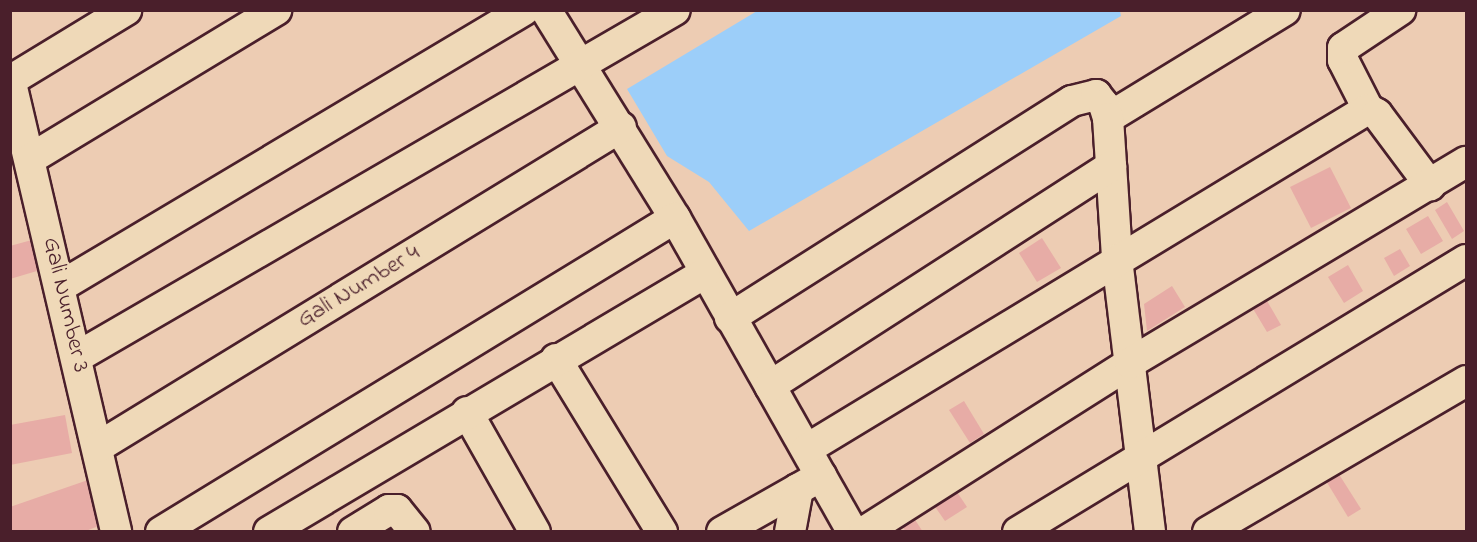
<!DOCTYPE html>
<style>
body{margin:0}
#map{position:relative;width:1477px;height:542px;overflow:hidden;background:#edccb3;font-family:"Indie Flower",sans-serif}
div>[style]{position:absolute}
.water>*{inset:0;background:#9ccef9}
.building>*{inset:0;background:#e7aca6}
.roads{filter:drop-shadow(2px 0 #4a1f2b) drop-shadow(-2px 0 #4a1f2b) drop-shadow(0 2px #4a1f2b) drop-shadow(0 -2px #4a1f2b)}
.minor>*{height:30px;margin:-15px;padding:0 15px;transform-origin:15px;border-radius:15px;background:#efd9b8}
span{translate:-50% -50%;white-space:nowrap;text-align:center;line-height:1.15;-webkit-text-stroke:5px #efd9b8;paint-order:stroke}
.street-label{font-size:24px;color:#4a1f2b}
.frame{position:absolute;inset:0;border:12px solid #4a1f2b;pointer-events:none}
</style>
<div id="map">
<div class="water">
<i style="clip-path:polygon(1120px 11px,1121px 16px,749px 231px,709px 182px,667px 156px,627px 89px,757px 11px)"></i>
</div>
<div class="building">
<i style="clip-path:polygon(1330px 167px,1351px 208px,1311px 228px,1290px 187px)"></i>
<i style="clip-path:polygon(1447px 202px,1464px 231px,1452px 239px,1435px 210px)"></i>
<i style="clip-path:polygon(1428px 216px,1443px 241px,1421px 254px,1406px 229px)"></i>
<i style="clip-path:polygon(39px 238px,47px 268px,10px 279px,10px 246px)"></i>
<i style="clip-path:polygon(1042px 238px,1061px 268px,1037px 282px,1019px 253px)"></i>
<i style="clip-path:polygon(1400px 249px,1410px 266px,1394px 276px,1384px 258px)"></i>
<i style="clip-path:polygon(1348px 265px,1363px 291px,1344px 303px,1328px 277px)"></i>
<i style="clip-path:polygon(1172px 286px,1185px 307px,1147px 331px,1144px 304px)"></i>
<i style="clip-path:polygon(1263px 294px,1281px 325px,1267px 332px,1249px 302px)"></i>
<i style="clip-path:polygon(964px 401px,984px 434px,970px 443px,949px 410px)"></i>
<i style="clip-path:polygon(65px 415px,72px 453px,10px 465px,10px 425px)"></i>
<i style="clip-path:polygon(1335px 468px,1361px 509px,1348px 517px,1323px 476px)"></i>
<i style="clip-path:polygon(88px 480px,104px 524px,83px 532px,10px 532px,10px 507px)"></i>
<i style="clip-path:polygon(953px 486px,967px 507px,945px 521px,931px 501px)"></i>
<i style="clip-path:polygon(910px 512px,923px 532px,906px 532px,898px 520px)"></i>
</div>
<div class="roads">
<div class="minor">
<i style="left:546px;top:10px;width:245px;rotate:58.2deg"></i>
<i style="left:675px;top:218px;width:361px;rotate:60.5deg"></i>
<i style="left:10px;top:79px;width:465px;rotate:76.8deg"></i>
<i style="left:11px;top:80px;width:135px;rotate:-31.3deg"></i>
<i style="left:1368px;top:109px;width:55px;rotate:-117deg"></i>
<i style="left:1343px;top:60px;width:12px;rotate:-90deg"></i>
<i style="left:1343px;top:48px;width:69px;rotate:-33.7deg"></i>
<i style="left:1108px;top:118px;width:207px;rotate:-31.4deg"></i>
<i style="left:30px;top:159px;width:288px;rotate:-31.2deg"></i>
<i style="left:61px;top:286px;width:539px;rotate:-30.8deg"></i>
<i style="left:730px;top:318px;width:405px;rotate:-32.4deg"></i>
<i style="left:1072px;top:101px;width:25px;rotate:-14deg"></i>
<i style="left:1096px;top:95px;width:13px;rotate:51deg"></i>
<i style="left:1104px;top:105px;width:14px;rotate:73deg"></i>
<i style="left:1108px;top:118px;width:141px;rotate:86.3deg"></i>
<i style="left:1117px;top:259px;width:275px;rotate:83.1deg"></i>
<i style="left:77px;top:357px;width:691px;rotate:-30.13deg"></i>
<i style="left:556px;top:359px;width:203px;rotate:58.5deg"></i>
<i style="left:770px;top:386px;width:406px;rotate:-32.8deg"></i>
<i style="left:467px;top:412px;width:138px;rotate:60.5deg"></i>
<i style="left:98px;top:447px;width:613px;rotate:-31.46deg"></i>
<i style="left:807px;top:449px;width:656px;rotate:-31.22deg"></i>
<i style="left:1368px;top:109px;width:10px;rotate:29deg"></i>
<i style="left:1377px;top:114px;width:89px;rotate:53.3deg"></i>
<i style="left:161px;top:532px;width:602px;rotate:-31.42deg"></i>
<i style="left:269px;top:532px;width:507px;rotate:-30.71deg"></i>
<i style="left:353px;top:532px;width:42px;rotate:-31.4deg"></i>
<i style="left:389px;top:510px;width:8px"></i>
<i style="left:397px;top:510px;width:28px;rotate:51deg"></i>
<i style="left:722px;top:532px;width:114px;rotate:-29.5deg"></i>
<i style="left:790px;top:532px;width:44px;rotate:-79.5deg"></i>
<i style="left:864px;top:532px;width:315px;rotate:-32.4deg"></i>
<i style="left:1130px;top:363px;width:392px;rotate:-30.9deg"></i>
<i style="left:1018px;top:532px;width:524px;rotate:-31.26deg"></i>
<i style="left:1208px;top:532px;width:299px;rotate:-30.3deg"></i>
</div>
</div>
<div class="street-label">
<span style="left:359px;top:287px;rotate:-31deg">Gali Number 4</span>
<span style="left:65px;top:305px;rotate:77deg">Gali Number 3</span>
</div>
<div class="frame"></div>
</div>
